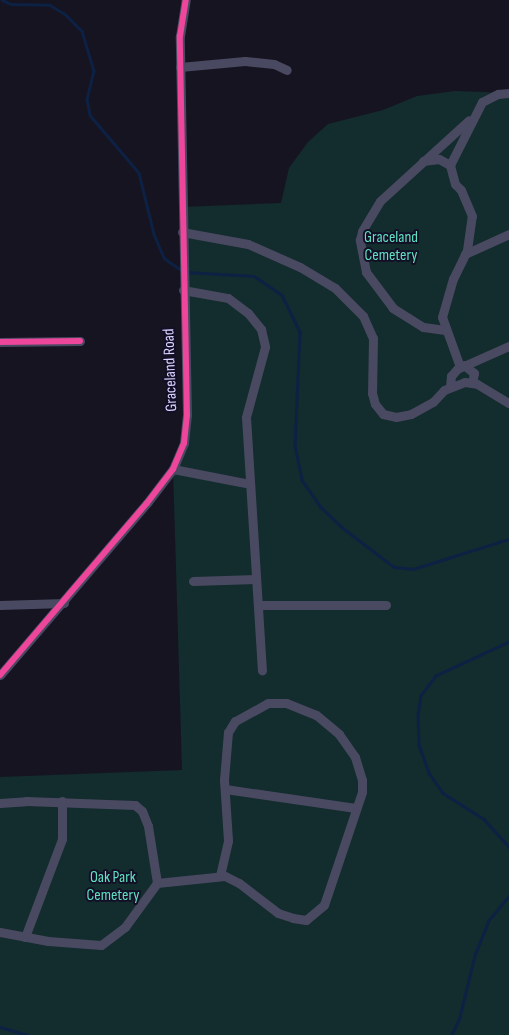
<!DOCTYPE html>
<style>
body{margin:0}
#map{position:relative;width:509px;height:1035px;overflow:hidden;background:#161421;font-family:"Sofia Sans Condensed",sans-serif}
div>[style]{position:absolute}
.green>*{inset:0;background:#132c2d}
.stream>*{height:2.5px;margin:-1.25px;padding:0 1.25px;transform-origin:1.25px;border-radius:1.25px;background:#0d2144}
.minor>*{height:9px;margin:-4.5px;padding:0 4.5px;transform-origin:4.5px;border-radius:4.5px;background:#4a4962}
.cycleway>*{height:6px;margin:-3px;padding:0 3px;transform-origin:3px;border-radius:3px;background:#ed469a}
span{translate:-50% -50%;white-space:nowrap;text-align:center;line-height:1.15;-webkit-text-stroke:4px #130f26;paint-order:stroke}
.park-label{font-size:16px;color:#5fe0c0}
.street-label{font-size:16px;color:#d9d4ff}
</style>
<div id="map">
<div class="green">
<i style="clip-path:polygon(455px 91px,509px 93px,509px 1035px,0 1035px,0 777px,182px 770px,173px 469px,184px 443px,181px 207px,281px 203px,289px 168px,308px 142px,328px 124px,383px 110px,417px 96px)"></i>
</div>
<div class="stream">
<i style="left:2px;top:0;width:10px;rotate:24deg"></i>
<i style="left:11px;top:4px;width:39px;rotate:1deg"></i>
<i style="left:50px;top:5px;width:17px;rotate:31deg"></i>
<i style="left:65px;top:14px;width:24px;rotate:45deg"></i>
<i style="left:82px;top:31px;width:42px;rotate:73.3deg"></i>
<i style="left:94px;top:71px;width:29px;rotate:104deg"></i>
<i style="left:87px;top:99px;width:16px;rotate:79deg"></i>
<i style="left:90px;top:115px;width:76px;rotate:49.8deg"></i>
<i style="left:139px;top:173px;width:63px;rotate:76.2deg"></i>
<i style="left:154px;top:234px;width:26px;rotate:67deg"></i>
<i style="left:164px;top:258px;width:21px;rotate:35deg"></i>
<i style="left:186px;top:272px;width:68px;rotate:3.4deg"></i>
<i style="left:254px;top:276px;width:34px;rotate:34deg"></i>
<i style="left:282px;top:295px;width:41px;rotate:64.1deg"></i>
<i style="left:300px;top:332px;width:114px;rotate:92.5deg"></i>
<i style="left:295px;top:446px;width:35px;rotate:78deg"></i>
<i style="left:302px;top:480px;width:33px;rotate:55deg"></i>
<i style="left:321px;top:507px;width:30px;rotate:44deg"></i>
<i style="left:343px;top:528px;width:64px;rotate:37.4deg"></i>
<i style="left:394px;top:567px;width:19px;rotate:6deg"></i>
<i style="left:413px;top:569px;width:101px;rotate:-17.4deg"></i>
<i style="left:509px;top:642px;width:81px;rotate:155deg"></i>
<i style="left:436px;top:676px;width:25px;rotate:127deg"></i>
<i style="left:421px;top:696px;width:18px;rotate:99deg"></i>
<i style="left:418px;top:714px;width:31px;rotate:88deg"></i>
<i style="left:419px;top:745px;width:30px;rotate:70deg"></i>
<i style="left:429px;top:773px;width:24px;rotate:55deg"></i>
<i style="left:443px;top:793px;width:49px;rotate:32.4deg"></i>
<i style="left:484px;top:819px;width:38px;rotate:48deg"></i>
<i style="left:0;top:1027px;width:29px;rotate:16deg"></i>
<i style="left:451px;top:1035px;width:18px;rotate:-63deg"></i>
<i style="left:459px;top:1019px;width:67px;rotate:-76.2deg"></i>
<i style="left:475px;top:954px;width:35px;rotate:-68deg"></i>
<i style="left:488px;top:921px;width:33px;rotate:-50deg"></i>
</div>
<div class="minor">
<i style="left:180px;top:67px;width:65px;rotate:-5.3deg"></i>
<i style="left:245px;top:61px;width:29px;rotate:6deg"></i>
<i style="left:274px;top:64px;width:14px;rotate:25deg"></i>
<i style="left:423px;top:161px;width:16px;rotate:-7deg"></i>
<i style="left:439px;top:159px;width:13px;rotate:29deg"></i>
<i style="left:182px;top:232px;width:67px;rotate:10.3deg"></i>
<i style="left:248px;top:244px;width:57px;rotate:23.9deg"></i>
<i style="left:300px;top:267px;width:41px;rotate:31deg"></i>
<i style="left:335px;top:288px;width:40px;rotate:45deg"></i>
<i style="left:363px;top:316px;width:24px;rotate:66deg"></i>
<i style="left:373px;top:338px;width:55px;rotate:91deg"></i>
<i style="left:372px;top:393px;width:11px;rotate:75deg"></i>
<i style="left:375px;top:404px;width:13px;rotate:51deg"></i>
<i style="left:383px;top:414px;width:13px;rotate:13deg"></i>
<i style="left:396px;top:417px;width:15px;rotate:-11deg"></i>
<i style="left:411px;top:414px;width:25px;rotate:-29deg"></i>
<i style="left:433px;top:402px;width:16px;rotate:-47deg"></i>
<i style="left:444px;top:390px;width:22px;rotate:-21deg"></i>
<i style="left:465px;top:382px;width:12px;rotate:9deg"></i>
<i style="left:477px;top:384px;width:37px;rotate:31deg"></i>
<i style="left:465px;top:254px;width:48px;rotate:-24.4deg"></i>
<i style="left:183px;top:290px;width:46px;rotate:10.1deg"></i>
<i style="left:228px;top:298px;width:25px;rotate:37deg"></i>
<i style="left:248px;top:313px;width:21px;rotate:51deg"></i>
<i style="left:261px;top:329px;width:18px;rotate:77deg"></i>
<i style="left:265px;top:347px;width:73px;rotate:105.2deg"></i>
<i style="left:246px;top:417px;width:254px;rotate:86.4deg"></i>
<i style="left:445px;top:330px;width:22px;rotate:-172deg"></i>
<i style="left:423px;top:327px;width:36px;rotate:-148deg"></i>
<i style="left:393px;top:308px;width:45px;rotate:-126.9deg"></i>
<i style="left:366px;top:272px;width:33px;rotate:-101deg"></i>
<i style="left:360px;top:240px;width:9px;rotate:-77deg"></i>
<i style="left:362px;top:231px;width:35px;rotate:-59deg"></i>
<i style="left:380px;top:201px;width:120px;rotate:-42.3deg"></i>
<i style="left:0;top:342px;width:80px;rotate:-0.7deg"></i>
<i style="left:464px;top:365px;width:13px;rotate:39deg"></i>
<i style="left:474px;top:373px;width:10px;rotate:101deg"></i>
<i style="left:460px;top:367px;width:53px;rotate:-109.8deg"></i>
<i style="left:442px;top:317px;width:40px;rotate:-74deg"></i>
<i style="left:453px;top:279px;width:32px;rotate:-64deg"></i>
<i style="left:467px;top:250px;width:34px;rotate:-82deg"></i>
<i style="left:472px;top:216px;width:28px;rotate:-113deg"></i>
<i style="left:461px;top:190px;width:8px;rotate:-135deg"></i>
<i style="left:455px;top:184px;width:20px;rotate:-105deg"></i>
<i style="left:450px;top:165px;width:71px;rotate:-63.1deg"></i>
<i style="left:482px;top:102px;width:18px;rotate:-27deg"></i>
<i style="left:498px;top:94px;width:11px;rotate:-5deg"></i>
<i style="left:450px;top:387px;width:11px;rotate:-85deg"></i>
<i style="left:451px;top:376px;width:9px;rotate:-49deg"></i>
<i style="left:457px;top:369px;width:57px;rotate:-23.9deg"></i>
<i style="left:173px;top:469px;width:78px;rotate:11deg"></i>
<i style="left:193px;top:581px;width:63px;rotate:-1.8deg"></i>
<i style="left:0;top:605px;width:64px;rotate:-1.8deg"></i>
<i style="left:258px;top:605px;width:128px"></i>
<i style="left:0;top:675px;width:226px;rotate:-49.5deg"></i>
<i style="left:147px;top:503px;width:43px;rotate:-52.6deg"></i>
<i style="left:173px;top:469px;width:28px;rotate:-67deg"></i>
<i style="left:184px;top:443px;width:28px;rotate:-84deg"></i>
<i style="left:187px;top:415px;width:379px;rotate:-91.1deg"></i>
<i style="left:180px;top:36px;width:36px;rotate:-81deg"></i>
<i style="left:225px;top:789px;width:132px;rotate:8.3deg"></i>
<i style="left:0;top:803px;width:26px;rotate:-4deg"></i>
<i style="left:26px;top:801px;width:109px;rotate:2.1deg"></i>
<i style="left:135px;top:805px;width:9px;rotate:41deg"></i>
<i style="left:142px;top:811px;width:16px;rotate:68deg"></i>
<i style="left:148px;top:826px;width:58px;rotate:81deg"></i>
<i style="left:157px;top:883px;width:54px;rotate:126deg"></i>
<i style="left:125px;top:927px;width:30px;rotate:143deg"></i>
<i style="left:101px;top:945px;width:53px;rotate:-175.7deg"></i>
<i style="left:48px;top:941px;width:49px;rotate:-169.4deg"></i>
<i style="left:157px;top:883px;width:68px;rotate:-5.9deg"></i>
<i style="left:225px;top:876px;width:16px;rotate:27deg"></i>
<i style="left:239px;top:883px;width:49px;rotate:37.6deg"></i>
<i style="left:278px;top:913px;width:16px;rotate:18deg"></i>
<i style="left:293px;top:918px;width:13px;rotate:9deg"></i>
<i style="left:306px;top:920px;width:23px;rotate:-40deg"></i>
<i style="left:324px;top:905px;width:119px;rotate:-71.4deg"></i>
<i style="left:362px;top:792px;width:12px;rotate:-90deg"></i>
<i style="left:362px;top:780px;width:24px;rotate:-107deg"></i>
<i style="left:355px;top:757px;width:28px;rotate:-125deg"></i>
<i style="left:339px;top:734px;width:30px;rotate:-140deg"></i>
<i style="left:316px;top:715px;width:32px;rotate:-158deg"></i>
<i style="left:286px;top:703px;width:18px;rotate:180deg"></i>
<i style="left:268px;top:703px;width:38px;rotate:151deg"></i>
<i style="left:235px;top:721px;width:13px;rotate:122deg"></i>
<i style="left:228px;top:732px;width:48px;rotate:94.8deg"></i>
<i style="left:224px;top:780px;width:61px;rotate:86.2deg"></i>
<i style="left:228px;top:841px;width:36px;rotate:103deg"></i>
<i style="left:25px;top:937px;width:105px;rotate:-69.3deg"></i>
<i style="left:62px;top:839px;width:38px;rotate:-90deg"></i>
</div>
<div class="cycleway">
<i style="left:0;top:342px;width:80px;rotate:-0.7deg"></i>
<i style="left:0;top:675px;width:226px;rotate:-49.5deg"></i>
<i style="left:147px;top:503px;width:43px;rotate:-52.6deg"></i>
<i style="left:173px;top:469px;width:28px;rotate:-67deg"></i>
<i style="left:184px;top:443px;width:28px;rotate:-84deg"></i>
<i style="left:187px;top:415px;width:379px;rotate:-91.1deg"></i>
<i style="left:180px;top:36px;width:36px;rotate:-81deg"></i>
</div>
<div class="park-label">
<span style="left:391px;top:247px">Graceland<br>Cemetery</span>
<span style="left:113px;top:887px">Oak Park<br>Cemetery</span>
</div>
<div class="street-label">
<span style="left:171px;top:370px;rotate:-92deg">Graceland Road</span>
</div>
</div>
